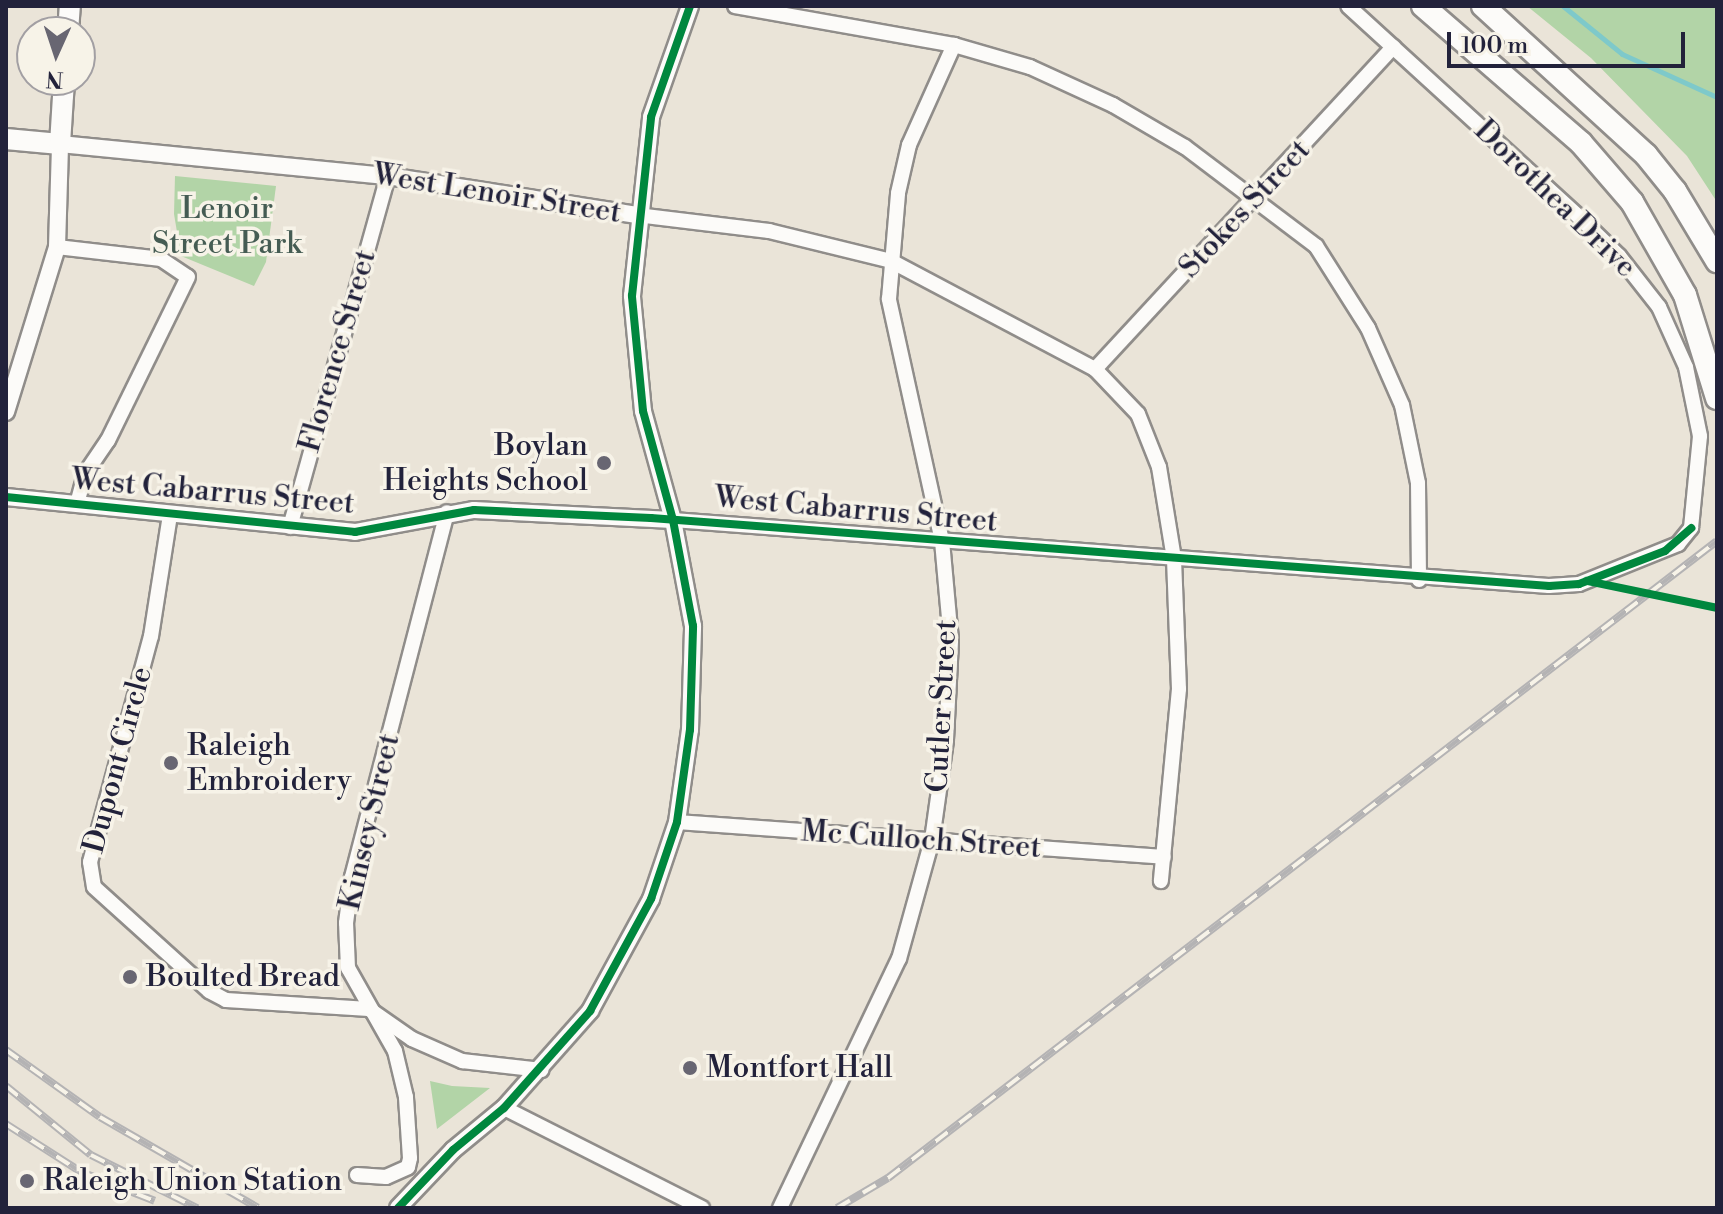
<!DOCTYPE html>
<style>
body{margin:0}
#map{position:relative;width:1723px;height:1214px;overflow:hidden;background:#eae4d8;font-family:"Libre Bodoni",serif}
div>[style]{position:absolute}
.green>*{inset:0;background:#b2d4a7}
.stream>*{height:5px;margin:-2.5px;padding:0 2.5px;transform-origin:2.5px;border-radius:2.5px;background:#7ec9ca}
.roads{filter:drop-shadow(2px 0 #908d8a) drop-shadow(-2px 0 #908d8a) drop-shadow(0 2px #908d8a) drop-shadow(0 -2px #908d8a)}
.minor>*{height:14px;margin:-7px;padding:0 7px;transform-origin:7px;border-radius:7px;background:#fcfbf9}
.tertiary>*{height:16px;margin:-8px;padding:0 8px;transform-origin:8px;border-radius:8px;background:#fcfbf9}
.secondary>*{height:20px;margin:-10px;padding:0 10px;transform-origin:10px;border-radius:10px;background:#fcfbf9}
.primary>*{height:22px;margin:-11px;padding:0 11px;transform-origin:11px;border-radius:11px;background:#fcfbf9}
.rail>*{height:8px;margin-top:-4px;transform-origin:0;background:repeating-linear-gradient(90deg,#f7f3e8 0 15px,#b4b3b4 0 30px);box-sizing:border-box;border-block:2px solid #b4b3b4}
.cycleway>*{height:8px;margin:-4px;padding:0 4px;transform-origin:4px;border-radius:4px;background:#00873e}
.dots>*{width:22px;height:22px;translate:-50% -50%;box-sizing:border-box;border:4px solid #f7f3e8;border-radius:50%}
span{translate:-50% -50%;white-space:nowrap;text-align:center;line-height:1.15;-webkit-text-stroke:7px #f7f3e8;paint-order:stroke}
.street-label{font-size:30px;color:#22223b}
.park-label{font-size:30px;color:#455c53}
.poi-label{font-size:30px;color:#22223b}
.right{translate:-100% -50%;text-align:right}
.left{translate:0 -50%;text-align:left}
.frame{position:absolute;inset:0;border:8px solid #22223b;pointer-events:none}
.north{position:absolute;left:16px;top:16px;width:80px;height:80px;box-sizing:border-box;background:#f7f3e8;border:2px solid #a29fa3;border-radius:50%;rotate:183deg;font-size:22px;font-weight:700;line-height:32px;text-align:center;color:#22223b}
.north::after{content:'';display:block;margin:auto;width:28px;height:36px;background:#686672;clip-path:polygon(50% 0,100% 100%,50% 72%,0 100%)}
.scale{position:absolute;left:1447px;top:32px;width:238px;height:36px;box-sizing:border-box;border:4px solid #22223b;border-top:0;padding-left:10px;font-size:24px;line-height:28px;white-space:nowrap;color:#22223b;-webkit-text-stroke:6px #f7f3e8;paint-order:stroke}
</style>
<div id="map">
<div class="green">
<i style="clip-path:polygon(1527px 6px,1717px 6px,1717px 202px,1687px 156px,1591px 58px)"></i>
<i style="clip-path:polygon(175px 176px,276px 186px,266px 262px,254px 286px,181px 256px,174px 214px)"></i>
<i style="clip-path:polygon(430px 1081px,452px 1086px,490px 1088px,437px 1129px)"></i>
</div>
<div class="stream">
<i style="left:1563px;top:6px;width:76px;rotate:39.1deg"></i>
<i style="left:1622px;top:54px;width:104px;rotate:24.4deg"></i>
</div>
<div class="roads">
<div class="minor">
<i style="left:735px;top:6px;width:222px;rotate:10.1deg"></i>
<i style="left:954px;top:45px;width:79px;rotate:16.1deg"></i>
<i style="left:1030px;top:67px;width:91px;rotate:24.6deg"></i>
<i style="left:1113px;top:105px;width:83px;rotate:30.3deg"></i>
<i style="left:1185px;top:147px;width:164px;rotate:37.1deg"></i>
<i style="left:1316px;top:246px;width:97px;rotate:57.6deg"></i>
<i style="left:1368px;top:328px;width:84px;rotate:66.2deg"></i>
<i style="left:1402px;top:405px;width:80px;rotate:78.4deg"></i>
<i style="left:1418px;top:483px;width:97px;rotate:89.4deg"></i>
<i style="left:637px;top:215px;width:133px;rotate:6.9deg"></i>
<i style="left:769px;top:231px;width:126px;rotate:13.8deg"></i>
<i style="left:891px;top:261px;width:231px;rotate:27.9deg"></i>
<i style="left:1095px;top:369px;width:62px;rotate:46.3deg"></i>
<i style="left:1138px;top:414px;width:57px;rotate:68.4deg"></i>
<i style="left:1159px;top:467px;width:93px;rotate:80.7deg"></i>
<i style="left:1174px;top:559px;width:130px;rotate:87.8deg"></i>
<i style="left:1179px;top:689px;width:193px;rotate:95.4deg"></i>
<i style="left:57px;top:247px;width:105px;rotate:6.6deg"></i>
<i style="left:161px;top:259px;width:32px;rotate:34deg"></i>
<i style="left:188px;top:277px;width:182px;rotate:116.1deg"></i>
<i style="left:108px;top:440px;width:41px;rotate:124.1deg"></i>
<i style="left:85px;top:474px;width:31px;rotate:105deg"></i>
<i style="left:1095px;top:369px;width:439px;rotate:-47.2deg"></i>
<i style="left:170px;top:515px;width:122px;rotate:98.9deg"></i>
<i style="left:151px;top:636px;width:234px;rotate:105.1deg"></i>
<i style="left:90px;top:862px;width:25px;rotate:81deg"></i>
<i style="left:94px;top:887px;width:155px;rotate:42.1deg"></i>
<i style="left:209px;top:991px;width:19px;rotate:28deg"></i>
<i style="left:226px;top:1000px;width:143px;rotate:3.6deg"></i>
<i style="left:369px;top:1009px;width:52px;rotate:34.9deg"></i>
<i style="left:412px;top:1039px;width:55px;rotate:23.7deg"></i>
<i style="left:462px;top:1061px;width:80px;rotate:6.5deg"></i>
<i style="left:673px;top:520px;width:878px;rotate:4.31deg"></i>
<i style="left:1549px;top:586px;width:30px;rotate:-4deg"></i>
<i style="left:1579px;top:584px;width:107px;rotate:-22deg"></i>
<i style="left:1678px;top:544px;width:21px;rotate:-51deg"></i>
<i style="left:1691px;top:528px;width:92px;rotate:-84.4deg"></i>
<i style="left:1700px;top:436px;width:70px;rotate:-101.5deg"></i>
<i style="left:1686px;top:367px;width:66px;rotate:-114.2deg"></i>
<i style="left:1659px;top:307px;width:65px;rotate:-128.1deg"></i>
<i style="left:1619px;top:256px;width:57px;rotate:-135.7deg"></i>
<i style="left:1578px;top:216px;width:311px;rotate:-137.6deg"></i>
<i style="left:290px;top:527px;width:364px;rotate:-74.4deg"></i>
<i style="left:677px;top:822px;width:488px;rotate:4.1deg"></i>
<i style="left:504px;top:1108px;width:222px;rotate:26.8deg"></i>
<i style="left:357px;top:1175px;width:29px;rotate:4deg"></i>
<i style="left:386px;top:1177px;width:24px;rotate:-24deg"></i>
<i style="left:408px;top:1167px;width:9px;rotate:-77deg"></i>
<i style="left:410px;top:1158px;width:61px;rotate:-93.8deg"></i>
<i style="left:406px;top:1097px;width:47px;rotate:-103.4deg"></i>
<i style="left:395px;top:1051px;width:95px;rotate:-119.5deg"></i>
<i style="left:348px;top:968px;width:45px;rotate:-92.5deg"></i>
<i style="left:346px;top:923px;width:46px;rotate:-82.6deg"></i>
<i style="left:352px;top:877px;width:377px;rotate:-75.4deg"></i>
<i style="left:780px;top:1208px;width:276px;rotate:-64.5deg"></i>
<i style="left:899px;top:959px;width:123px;rotate:-74.5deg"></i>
<i style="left:932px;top:840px;width:101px;rotate:-82deg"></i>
<i style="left:946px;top:740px;width:100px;rotate:-87.1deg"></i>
<i style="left:951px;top:640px;width:99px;rotate:-95.2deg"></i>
<i style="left:942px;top:541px;width:248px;rotate:-102.4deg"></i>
<i style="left:889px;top:299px;width:106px;rotate:-85.1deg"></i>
<i style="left:898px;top:193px;width:49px;rotate:-77.1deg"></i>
<i style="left:909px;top:145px;width:110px;rotate:-65.8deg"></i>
</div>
<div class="tertiary">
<i style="left:6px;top:412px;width:173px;rotate:-72.8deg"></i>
<i style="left:57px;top:247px;width:103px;rotate:-88.3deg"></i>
<i style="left:60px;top:144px;width:330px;rotate:5.6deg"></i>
<i style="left:388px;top:176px;width:252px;rotate:8.9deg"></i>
<i style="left:6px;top:497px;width:351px;rotate:5.7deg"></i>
<i style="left:355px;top:532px;width:121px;rotate:-10.5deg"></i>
<i style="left:474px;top:510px;width:199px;rotate:2.9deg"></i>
<i style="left:398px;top:1208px;width:80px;rotate:-46.5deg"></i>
<i style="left:453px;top:1150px;width:66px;rotate:-39.5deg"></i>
<i style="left:504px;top:1108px;width:130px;rotate:-48.4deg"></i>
<i style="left:590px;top:1011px;width:128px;rotate:-61.4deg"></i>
<i style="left:651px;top:899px;width:81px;rotate:-71.3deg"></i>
<i style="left:677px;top:822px;width:93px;rotate:-82deg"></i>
<i style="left:690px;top:730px;width:104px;rotate:-88.3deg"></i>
<i style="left:693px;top:626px;width:108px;rotate:-100.7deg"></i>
<i style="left:673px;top:520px;width:113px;rotate:-105.4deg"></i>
<i style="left:643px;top:411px;width:116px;rotate:-95.5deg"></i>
<i style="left:632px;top:296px;width:180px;rotate:-83.9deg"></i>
<i style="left:651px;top:117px;width:118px;rotate:-70.6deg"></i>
</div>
<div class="secondary">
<i style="left:68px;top:32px;width:26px;rotate:-86deg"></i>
<i style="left:6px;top:139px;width:54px;rotate:5.3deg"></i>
<i style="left:60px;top:144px;width:64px;rotate:-86.4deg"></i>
</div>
<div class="primary">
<i style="left:1423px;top:6px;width:209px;rotate:40.9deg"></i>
<i style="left:1581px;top:143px;width:78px;rotate:49.2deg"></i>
<i style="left:1632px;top:202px;width:107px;rotate:60.3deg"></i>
<i style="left:1685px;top:295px;width:108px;rotate:72.7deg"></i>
<i style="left:1483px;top:6px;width:221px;rotate:42.4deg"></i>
<i style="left:1646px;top:155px;width:46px;rotate:51.1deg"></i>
<i style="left:1675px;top:191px;width:82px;rotate:59deg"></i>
</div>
</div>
<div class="rail">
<i style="left:6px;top:1050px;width:115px;rotate:35.5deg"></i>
<i style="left:100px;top:1117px;width:182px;rotate:29.9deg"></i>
<i style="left:6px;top:1086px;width:109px;rotate:39.1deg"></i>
<i style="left:91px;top:1155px;width:119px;rotate:26.6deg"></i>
<i style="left:6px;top:1124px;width:89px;rotate:32.6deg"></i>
<i style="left:81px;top:1172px;width:79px;rotate:21.4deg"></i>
<i style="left:837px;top:1208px;width:59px;rotate:-30.5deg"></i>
<i style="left:888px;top:1178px;width:1045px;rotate:-37.54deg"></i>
</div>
<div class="cycleway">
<i style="left:6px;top:497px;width:351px;rotate:5.7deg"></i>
<i style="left:355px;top:532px;width:121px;rotate:-10.5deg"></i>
<i style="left:474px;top:510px;width:177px;rotate:2.6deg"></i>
<i style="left:651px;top:518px;width:901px;rotate:4.33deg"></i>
<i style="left:1549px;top:586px;width:30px;rotate:-4deg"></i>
<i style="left:1579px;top:584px;width:92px;rotate:-21deg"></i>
<i style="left:1665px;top:551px;width:35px;rotate:-41deg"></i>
<i style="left:1587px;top:581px;width:133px;rotate:11.7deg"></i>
<i style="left:398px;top:1208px;width:80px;rotate:-46.5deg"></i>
<i style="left:453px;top:1150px;width:66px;rotate:-39.5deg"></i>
<i style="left:504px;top:1108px;width:130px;rotate:-48.4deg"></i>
<i style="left:590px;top:1011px;width:128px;rotate:-61.4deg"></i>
<i style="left:651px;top:899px;width:81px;rotate:-71.3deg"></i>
<i style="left:677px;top:822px;width:93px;rotate:-82deg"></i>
<i style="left:690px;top:730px;width:104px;rotate:-88.3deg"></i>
<i style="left:693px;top:626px;width:108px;rotate:-100.7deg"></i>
<i style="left:673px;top:520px;width:113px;rotate:-105.4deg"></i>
<i style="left:643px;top:411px;width:116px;rotate:-95.5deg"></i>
<i style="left:632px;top:296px;width:180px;rotate:-83.9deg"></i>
<i style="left:651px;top:117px;width:118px;rotate:-70.6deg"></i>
</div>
<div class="dots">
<i style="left:604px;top:463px;background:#686672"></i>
<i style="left:171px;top:763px;background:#686672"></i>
<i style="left:130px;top:977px;background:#686672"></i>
<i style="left:690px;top:1068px;background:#686672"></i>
<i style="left:27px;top:1181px;background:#686672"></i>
</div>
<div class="street-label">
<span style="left:497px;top:194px;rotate:9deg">West Lenoir Street</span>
<span style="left:1555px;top:199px;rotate:44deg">Dorothea Drive</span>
<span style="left:1245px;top:209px;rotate:-47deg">Stokes Street</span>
<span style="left:338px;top:351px;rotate:-74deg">Florence Street</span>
<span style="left:213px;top:492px;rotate:5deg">West Cabarrus Street</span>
<span style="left:856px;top:510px;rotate:5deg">West Cabarrus Street</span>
<span style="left:942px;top:706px;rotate:-87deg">Cutler Street</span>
<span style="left:118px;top:760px;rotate:-75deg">Dupont Circle</span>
<span style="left:370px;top:822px;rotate:-77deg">Kinsey Street</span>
<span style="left:921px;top:840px;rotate:4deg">Mc Culloch Street</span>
</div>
<div class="park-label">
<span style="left:227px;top:226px">Lenoir<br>Street Park</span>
</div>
<div class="poi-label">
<span class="right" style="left:588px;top:463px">Boylan<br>Heights School</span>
<span class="left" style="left:187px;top:763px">Raleigh<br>Embroidery</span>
<span class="left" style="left:146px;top:977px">Boulted Bread</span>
<span class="left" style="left:706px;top:1068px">Montfort Hall</span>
<span class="left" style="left:43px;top:1181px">Raleigh Union Station</span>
</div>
<div class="frame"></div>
<div class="north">N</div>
<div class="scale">100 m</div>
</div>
